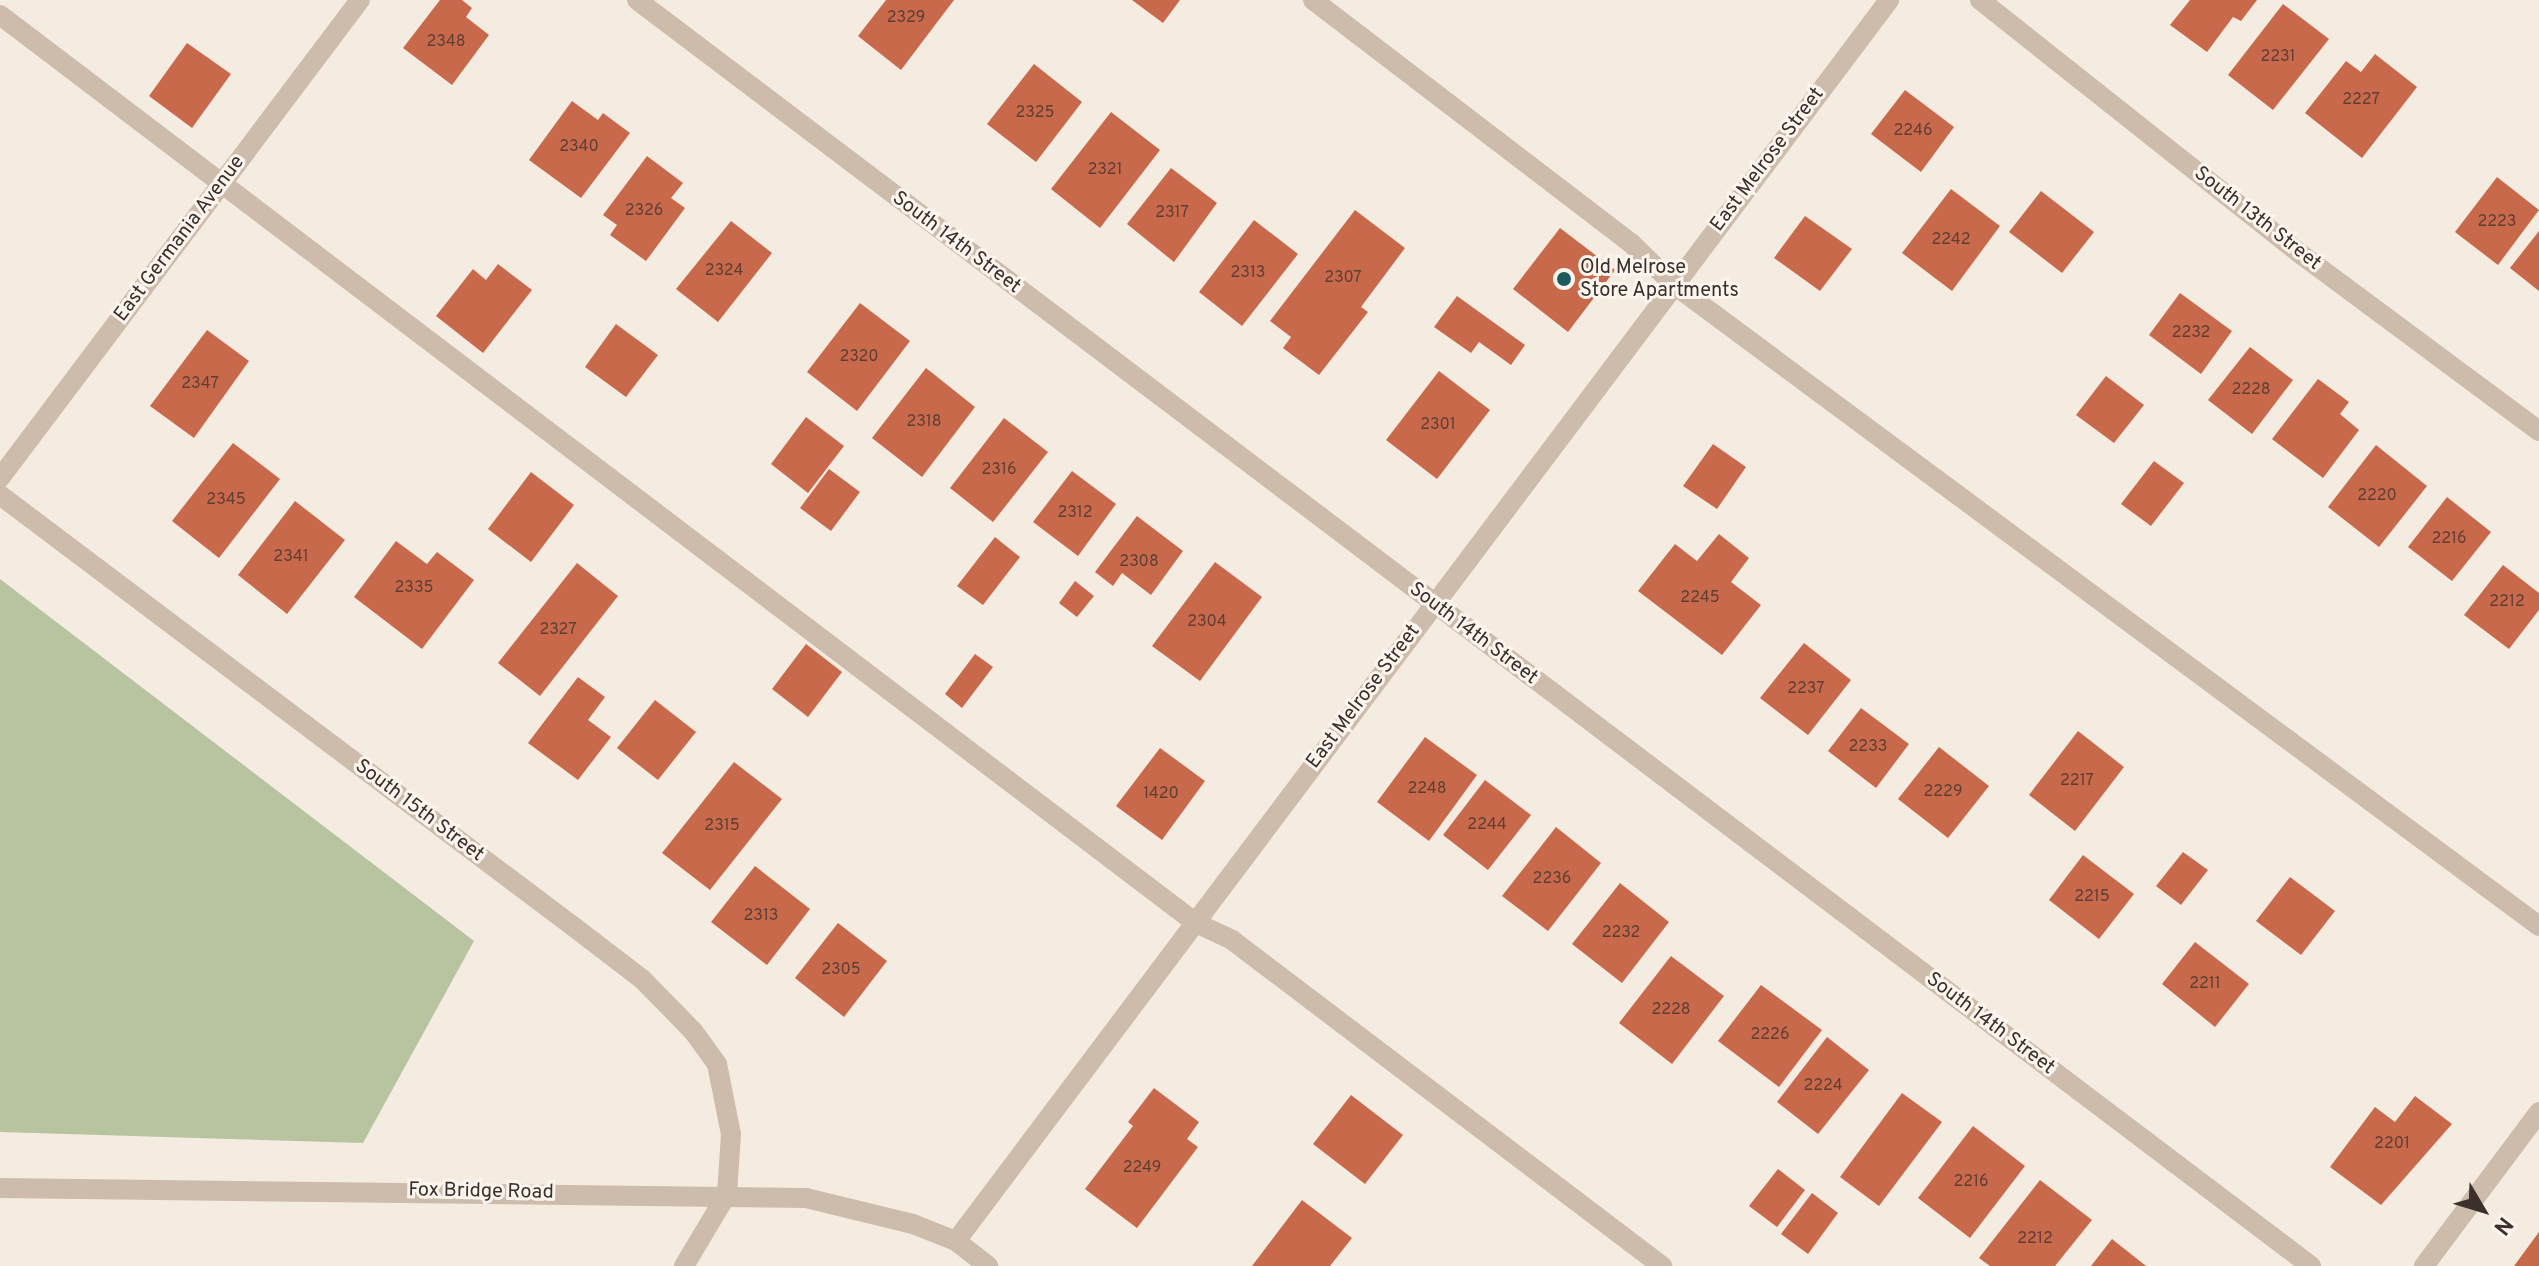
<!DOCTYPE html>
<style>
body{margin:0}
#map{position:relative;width:2539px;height:1266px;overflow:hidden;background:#f4ebe1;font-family:Overpass,sans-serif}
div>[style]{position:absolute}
.green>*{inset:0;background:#b8c4a0}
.building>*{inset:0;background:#c8694b}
.service>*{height:20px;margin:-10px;padding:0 10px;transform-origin:10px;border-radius:10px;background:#cdbbac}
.minor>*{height:20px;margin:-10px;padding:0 10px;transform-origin:10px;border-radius:10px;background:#cdbbac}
.dots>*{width:22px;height:22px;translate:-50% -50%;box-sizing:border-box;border:4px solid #fbf5ee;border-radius:50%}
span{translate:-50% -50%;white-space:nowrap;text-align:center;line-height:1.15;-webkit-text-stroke:6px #fbf5ee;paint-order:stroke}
.number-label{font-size:16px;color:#5e3e33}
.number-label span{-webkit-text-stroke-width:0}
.street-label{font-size:20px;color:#3b302b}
.poi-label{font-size:20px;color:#3b302b}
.left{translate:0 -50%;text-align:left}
.north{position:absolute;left:2443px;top:1170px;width:80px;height:80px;-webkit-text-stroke:6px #fbf5ee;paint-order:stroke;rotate:128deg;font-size:22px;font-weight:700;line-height:32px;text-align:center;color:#3b302b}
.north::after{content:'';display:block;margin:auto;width:28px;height:36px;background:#3b302b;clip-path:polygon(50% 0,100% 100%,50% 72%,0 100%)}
</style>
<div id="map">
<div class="green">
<i style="clip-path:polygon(0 579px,474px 941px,363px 1143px,0 1132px)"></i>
</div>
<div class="building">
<i style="clip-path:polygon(440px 0,462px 0,472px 8px,466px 17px,489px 35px,452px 85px,403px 48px)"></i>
<i style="clip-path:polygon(886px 0,954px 0,901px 70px,858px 36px)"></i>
<i style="clip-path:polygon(1132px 0,1180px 0,1163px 23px)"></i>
<i style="clip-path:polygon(2190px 0,2257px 0,2241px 21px,2233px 17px,2207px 52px,2170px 25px)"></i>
<i style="clip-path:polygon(2283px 4px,2329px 39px,2273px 110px,2228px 75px)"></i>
<i style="clip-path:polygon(187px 43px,231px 74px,192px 128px,149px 96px)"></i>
<i style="clip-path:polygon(2375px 54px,2417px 87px,2362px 158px,2305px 113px,2346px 61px,2361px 72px)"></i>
<i style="clip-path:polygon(1034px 64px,1082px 102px,1036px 162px,987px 124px)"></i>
<i style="clip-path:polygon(1905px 90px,1954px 127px,1921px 172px,1871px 134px)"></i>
<i style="clip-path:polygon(572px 101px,598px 120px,603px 113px,630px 133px,581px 198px,529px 160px)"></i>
<i style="clip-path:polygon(1111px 112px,1160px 150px,1100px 228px,1051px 189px)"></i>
<i style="clip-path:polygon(647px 156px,683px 183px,671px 198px,685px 208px,646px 261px,610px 235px,617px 225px,603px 215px)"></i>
<i style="clip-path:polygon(1171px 168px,1217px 203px,1174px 262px,1127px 224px)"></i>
<i style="clip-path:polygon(2497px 177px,2539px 210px,2498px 265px,2455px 232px)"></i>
<i style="clip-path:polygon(1951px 189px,2000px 226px,1952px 291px,1902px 253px)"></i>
<i style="clip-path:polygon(2041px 191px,2094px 232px,2062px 273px,2009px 232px)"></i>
<i style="clip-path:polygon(1355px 210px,1405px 248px,1361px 307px,1368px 312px,1319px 375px,1283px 348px,1291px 337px,1270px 321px)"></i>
<i style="clip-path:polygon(1805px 216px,1852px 249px,1820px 291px,1774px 258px)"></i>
<i style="clip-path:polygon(1254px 220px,1298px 254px,1242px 326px,1199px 292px)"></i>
<i style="clip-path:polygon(731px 221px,772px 253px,718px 322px,676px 289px)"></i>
<i style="clip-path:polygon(1560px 228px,1615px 270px,1568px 332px,1513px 289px)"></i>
<i style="clip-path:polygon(2539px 231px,2539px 291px,2510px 268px)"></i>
<i style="clip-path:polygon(498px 264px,532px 290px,483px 353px,436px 316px,473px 269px,486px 280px)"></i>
<i style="clip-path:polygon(2180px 293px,2232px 331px,2201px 374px,2149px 335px)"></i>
<i style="clip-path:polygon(1457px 296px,1525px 345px,1511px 365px,1479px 342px,1471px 353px,1434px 327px)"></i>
<i style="clip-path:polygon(860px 303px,910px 341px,857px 411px,807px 372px)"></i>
<i style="clip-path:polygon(616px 324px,658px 355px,626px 397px,585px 367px)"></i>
<i style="clip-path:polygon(207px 330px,249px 361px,194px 438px,150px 406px)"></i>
<i style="clip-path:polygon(2250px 347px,2293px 380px,2252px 434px,2208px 400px)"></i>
<i style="clip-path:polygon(926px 368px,975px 407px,922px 477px,872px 438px)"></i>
<i style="clip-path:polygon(1439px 371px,1490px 410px,1437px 479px,1386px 440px)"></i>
<i style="clip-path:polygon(2106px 376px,2144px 405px,2114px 443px,2076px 415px)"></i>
<i style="clip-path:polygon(2318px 379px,2349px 402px,2340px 414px,2359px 430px,2323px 478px,2272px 439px)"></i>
<i style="clip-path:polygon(806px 417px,844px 446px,808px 493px,771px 464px)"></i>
<i style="clip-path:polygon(1004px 418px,1048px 452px,993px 522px,950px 488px)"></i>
<i style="clip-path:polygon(233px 443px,280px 479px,219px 558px,172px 521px)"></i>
<i style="clip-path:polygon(1713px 444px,1746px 467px,1717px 509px,1683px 486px)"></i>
<i style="clip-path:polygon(2376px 445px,2427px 486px,2379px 547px,2328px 507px)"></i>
<i style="clip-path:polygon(2154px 461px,2184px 483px,2151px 526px,2121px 504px)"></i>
<i style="clip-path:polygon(829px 469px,860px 492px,831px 531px,800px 508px)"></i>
<i style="clip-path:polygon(1072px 471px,1116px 504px,1078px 556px,1033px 522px)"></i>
<i style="clip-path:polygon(531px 472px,574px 505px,531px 562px,488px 529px)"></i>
<i style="clip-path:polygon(2447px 497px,2491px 532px,2452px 581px,2408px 547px)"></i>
<i style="clip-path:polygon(295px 501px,345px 540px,287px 614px,238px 575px)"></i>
<i style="clip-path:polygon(1137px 516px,1183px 551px,1151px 595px,1122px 573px,1113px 586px,1095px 572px)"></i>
<i style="clip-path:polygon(1719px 534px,1749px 558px,1731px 582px,1761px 605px,1722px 655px,1638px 591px,1675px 544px,1697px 561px)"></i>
<i style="clip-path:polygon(995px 537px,1020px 557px,983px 605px,957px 586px)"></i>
<i style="clip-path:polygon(396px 541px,427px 564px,437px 552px,474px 580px,422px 649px,354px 597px)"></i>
<i style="clip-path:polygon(1215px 562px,1262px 597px,1200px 681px,1152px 646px)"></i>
<i style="clip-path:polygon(577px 563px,618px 596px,540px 696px,498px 663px)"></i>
<i style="clip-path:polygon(2503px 565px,2539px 593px,2539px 610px,2509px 649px,2464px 615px)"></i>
<i style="clip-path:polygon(1075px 581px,1094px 596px,1077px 617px,1059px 603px)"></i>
<i style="clip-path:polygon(1804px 643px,1851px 680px,1808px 735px,1760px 698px)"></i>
<i style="clip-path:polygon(806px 644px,842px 672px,808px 717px,772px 689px)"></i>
<i style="clip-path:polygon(975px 654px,993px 667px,962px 708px,945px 694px)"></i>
<i style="clip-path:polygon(578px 677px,605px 697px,588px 720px,611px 737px,578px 780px,528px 743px)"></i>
<i style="clip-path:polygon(655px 700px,696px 732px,658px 780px,617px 748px)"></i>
<i style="clip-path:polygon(1861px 708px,1909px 744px,1876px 788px,1828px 751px)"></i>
<i style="clip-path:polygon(2078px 731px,2124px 767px,2075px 831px,2029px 795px)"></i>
<i style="clip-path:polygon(1425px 737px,1477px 775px,1429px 841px,1377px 802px)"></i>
<i style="clip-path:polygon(1939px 747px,1989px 786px,1948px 838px,1898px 799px)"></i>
<i style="clip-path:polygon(1160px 748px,1205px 781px,1162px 840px,1116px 806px)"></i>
<i style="clip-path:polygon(734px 762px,782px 799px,710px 890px,662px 853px)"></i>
<i style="clip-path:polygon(1485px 780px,1531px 815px,1488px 870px,1443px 835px)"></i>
<i style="clip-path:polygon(1556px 827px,1601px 863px,1548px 931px,1502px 896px)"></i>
<i style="clip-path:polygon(2183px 852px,2208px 870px,2181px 905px,2156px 886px)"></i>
<i style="clip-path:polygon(2083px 855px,2134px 894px,2099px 939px,2049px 900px)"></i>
<i style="clip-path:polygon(755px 866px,810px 909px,767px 965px,711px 922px)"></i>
<i style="clip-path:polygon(2290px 877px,2335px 911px,2301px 955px,2256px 921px)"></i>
<i style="clip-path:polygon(1620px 883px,1669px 922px,1622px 983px,1572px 944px)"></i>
<i style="clip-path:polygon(838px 923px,887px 961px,844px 1017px,795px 978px)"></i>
<i style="clip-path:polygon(2195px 942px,2249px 984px,2215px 1027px,2162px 984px)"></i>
<i style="clip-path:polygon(1671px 956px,1724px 996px,1672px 1064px,1619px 1023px)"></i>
<i style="clip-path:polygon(1761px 985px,1822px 1030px,1779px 1087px,1718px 1041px)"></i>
<i style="clip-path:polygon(1827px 1037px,1869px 1070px,1818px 1134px,1777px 1102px)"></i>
<i style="clip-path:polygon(1154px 1088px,1199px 1122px,1187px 1139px,1198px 1147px,1137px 1228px,1085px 1189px,1133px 1126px,1128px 1122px)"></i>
<i style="clip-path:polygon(1902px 1093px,1942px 1122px,1879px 1206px,1840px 1177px)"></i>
<i style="clip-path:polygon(1351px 1095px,1403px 1135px,1365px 1184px,1313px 1144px)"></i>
<i style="clip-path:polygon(2415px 1096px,2452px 1124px,2381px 1205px,2330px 1167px,2375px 1107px,2395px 1122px)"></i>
<i style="clip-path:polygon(1973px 1126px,2025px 1166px,1970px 1238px,1918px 1198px)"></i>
<i style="clip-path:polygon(1778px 1169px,1805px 1190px,1777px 1227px,1749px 1206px)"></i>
<i style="clip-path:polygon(2040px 1180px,2092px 1220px,2055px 1266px,1990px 1266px,1979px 1258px)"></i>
<i style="clip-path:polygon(1812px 1193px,1838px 1213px,1808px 1254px,1781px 1234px)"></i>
<i style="clip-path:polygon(1302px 1200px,1352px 1238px,1330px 1266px,1252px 1266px)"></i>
<i style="clip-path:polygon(2539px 1232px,2539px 1266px,2514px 1266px)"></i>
<i style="clip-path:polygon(2112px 1239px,2146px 1266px,2091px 1266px)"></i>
</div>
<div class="service">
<i style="left:1313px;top:0;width:400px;rotate:37.4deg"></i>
<i style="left:1631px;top:243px;width:59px;rotate:44.3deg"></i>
<i style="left:1673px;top:284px;width:1078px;rotate:36.55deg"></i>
<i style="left:0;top:15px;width:1502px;rotate:37.21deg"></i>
<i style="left:1196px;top:923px;width:40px;rotate:25deg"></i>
<i style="left:1232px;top:940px;width:540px;rotate:37.17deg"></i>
</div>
<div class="minor">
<i style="left:637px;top:0;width:2099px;rotate:37.1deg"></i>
<i style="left:1980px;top:0;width:411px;rotate:38.4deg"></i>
<i style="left:2302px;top:255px;width:295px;rotate:36.6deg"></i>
<i style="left:0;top:478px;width:598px;rotate:-53.02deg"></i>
<i style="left:0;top:495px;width:718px;rotate:36.97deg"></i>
<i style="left:574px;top:927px;width:86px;rotate:37.4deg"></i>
<i style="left:642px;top:979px;width:73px;rotate:45.6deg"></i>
<i style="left:693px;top:1031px;width:41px;rotate:54deg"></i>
<i style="left:717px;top:1064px;width:71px;rotate:78.7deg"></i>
<i style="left:731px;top:1134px;width:60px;rotate:93.8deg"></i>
<i style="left:727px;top:1194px;width:84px;rotate:120.8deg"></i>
<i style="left:0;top:1188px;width:806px;rotate:0.71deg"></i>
<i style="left:806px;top:1198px;width:110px;rotate:13.7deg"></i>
<i style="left:913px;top:1224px;width:46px;rotate:21.6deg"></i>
<i style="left:956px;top:1241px;width:41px;rotate:38deg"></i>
<i style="left:956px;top:1241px;width:1553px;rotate:-53.06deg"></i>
<i style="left:2424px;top:1266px;width:192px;rotate:-53.2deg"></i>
</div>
<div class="dots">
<i style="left:1564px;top:279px;background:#1f5a5e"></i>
</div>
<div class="number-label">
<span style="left:906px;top:18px">2329</span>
<span style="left:446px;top:42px">2348</span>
<span style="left:2278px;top:57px">2231</span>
<span style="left:2361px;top:100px">2227</span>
<span style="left:1035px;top:113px">2325</span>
<span style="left:1913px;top:131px">2246</span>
<span style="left:579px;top:147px">2340</span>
<span style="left:1105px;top:170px">2321</span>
<span style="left:644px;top:211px">2326</span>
<span style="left:1172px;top:213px">2317</span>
<span style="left:2497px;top:222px">2223</span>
<span style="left:1951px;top:240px">2242</span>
<span style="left:724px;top:271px">2324</span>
<span style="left:1248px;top:273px">2313</span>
<span style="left:1343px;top:278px">2307</span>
<span style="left:2191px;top:333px">2232</span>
<span style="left:859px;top:357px">2320</span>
<span style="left:200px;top:384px">2347</span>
<span style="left:2251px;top:390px">2228</span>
<span style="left:924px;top:422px">2318</span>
<span style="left:1438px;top:425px">2301</span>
<span style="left:999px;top:470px">2316</span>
<span style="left:2377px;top:496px">2220</span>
<span style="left:226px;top:500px">2345</span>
<span style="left:1075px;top:513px">2312</span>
<span style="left:2449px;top:539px">2216</span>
<span style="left:291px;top:557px">2341</span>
<span style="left:1139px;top:562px">2308</span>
<span style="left:414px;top:588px">2335</span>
<span style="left:1700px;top:598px">2245</span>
<span style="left:2507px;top:602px">2212</span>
<span style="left:1207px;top:622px">2304</span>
<span style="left:558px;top:630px">2327</span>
<span style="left:1806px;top:689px">2237</span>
<span style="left:1868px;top:747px">2233</span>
<span style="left:2077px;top:781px">2217</span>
<span style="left:1427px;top:789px">2248</span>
<span style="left:1943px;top:792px">2229</span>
<span style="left:1161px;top:794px">1420</span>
<span style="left:1487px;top:825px">2244</span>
<span style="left:722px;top:826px">2315</span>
<span style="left:1552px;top:879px">2236</span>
<span style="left:2092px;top:897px">2215</span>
<span style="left:761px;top:916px">2313</span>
<span style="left:1621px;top:933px">2232</span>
<span style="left:841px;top:970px">2305</span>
<span style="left:2205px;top:984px">2211</span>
<span style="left:1671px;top:1010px">2228</span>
<span style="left:1770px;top:1035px">2226</span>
<span style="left:1823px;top:1086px">2224</span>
<span style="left:2392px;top:1144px">2201</span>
<span style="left:1142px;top:1168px">2249</span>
<span style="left:1971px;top:1182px">2216</span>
<span style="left:2035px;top:1239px">2212</span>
</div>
<div class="street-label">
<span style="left:1768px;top:160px;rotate:-53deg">East Melrose Street</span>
<span style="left:2257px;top:219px;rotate:38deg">South 13th Street</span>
<span style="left:180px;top:239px;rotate:-53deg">East Germania Avenue</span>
<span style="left:956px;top:243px;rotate:37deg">South 14th Street</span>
<span style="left:1473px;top:634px;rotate:37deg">South 14th Street</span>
<span style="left:1364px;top:697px;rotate:-53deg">East Melrose Street</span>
<span style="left:419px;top:811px;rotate:37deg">South 15th Street</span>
<span style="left:1990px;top:1024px;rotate:37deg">South 14th Street</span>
<span style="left:481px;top:1192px;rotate:1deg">Fox Bridge Road</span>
</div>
<div class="poi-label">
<span class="left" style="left:1580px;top:280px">Old Melrose<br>Store Apartments</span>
</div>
<div class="north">N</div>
</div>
